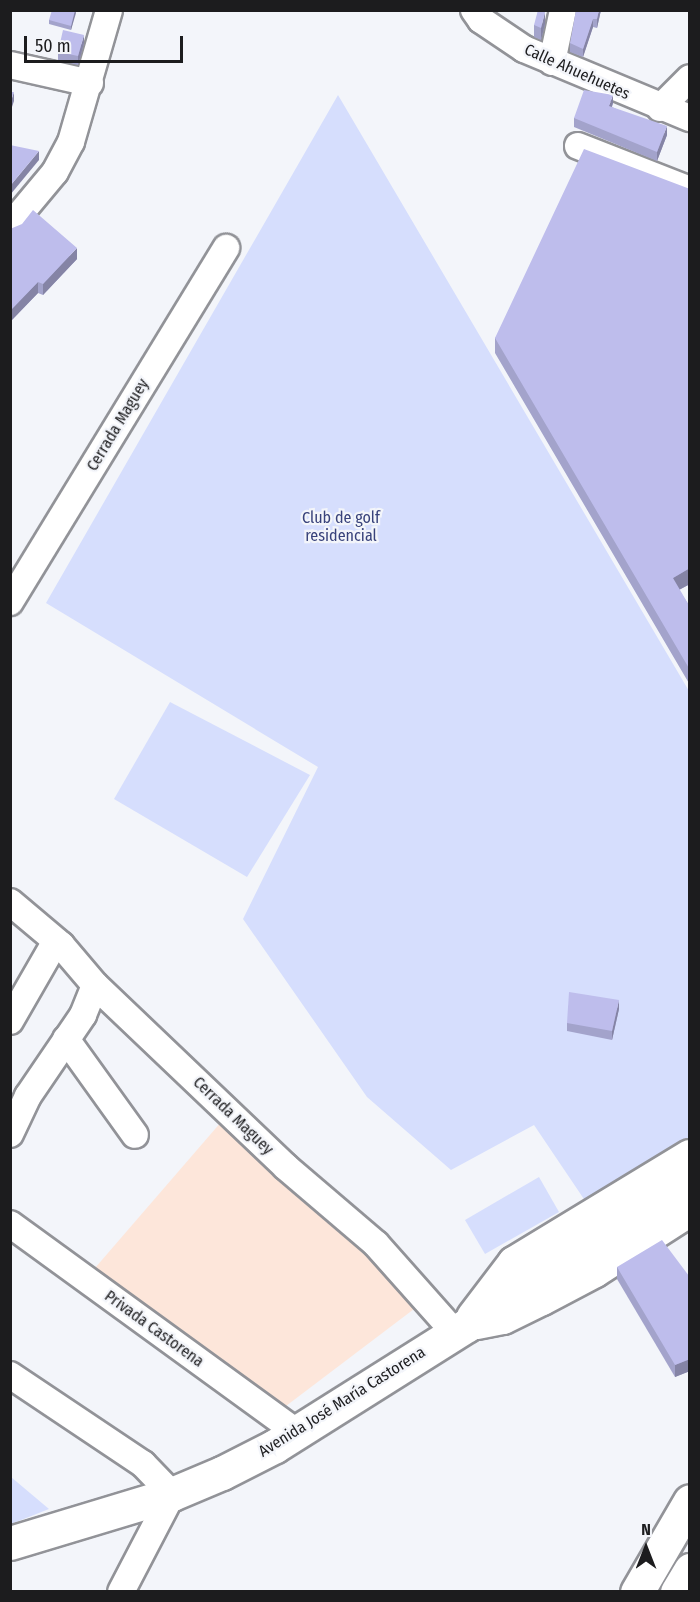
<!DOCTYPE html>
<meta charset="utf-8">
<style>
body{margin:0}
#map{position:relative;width:700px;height:1602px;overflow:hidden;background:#f3f5fa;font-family:"Fira Sans Condensed",sans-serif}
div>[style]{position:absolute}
.education>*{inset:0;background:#fde6da}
.green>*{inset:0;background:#d6defd}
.roads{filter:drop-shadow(2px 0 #929398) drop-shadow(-2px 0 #929398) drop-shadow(0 2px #929398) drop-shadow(0 -2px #929398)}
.minor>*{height:26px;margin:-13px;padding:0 13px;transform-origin:13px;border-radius:13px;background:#fff}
.tertiary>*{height:32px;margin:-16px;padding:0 16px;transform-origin:16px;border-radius:16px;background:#fff}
.secondary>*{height:33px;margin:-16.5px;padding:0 16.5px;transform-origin:16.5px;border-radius:16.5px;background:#fff}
.primary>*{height:33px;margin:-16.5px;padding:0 16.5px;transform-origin:16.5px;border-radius:16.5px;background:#fff}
.wall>*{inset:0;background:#a3a3cb}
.shaded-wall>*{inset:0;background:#8584a5}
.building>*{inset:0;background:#bebdec}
span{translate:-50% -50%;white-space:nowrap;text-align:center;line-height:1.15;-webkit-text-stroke:4.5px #f3f5fa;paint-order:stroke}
.street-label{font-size:16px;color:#1c1c1e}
.park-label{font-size:16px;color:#38427b}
.frame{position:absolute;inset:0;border:12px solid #1c1c1e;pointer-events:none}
.north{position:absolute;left:616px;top:1518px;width:60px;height:60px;-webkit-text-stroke:4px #f3f5fa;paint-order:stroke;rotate:0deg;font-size:16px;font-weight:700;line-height:24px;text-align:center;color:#1c1c1e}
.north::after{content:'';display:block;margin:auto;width:21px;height:27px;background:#1c1c1e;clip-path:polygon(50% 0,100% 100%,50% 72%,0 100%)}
.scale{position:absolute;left:24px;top:36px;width:159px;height:27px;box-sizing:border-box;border:3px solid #1c1c1e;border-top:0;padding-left:8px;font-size:18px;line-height:21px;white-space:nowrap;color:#1c1c1e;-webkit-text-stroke:4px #f3f5fa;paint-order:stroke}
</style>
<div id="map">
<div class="education">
<i style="clip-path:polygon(222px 1121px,355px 1232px,418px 1306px,286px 1406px,95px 1268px)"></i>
</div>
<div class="green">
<i style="clip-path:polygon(338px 95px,689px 691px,689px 1150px,592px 1211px,534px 1125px,451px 1170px,367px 1097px,243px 919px,318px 767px,46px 603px)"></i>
<i style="clip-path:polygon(170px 702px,310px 775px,247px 877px,114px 799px)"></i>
<i style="clip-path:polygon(539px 1177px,559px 1212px,485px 1254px,465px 1220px)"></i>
<i style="clip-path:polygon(11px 1477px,49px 1509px,11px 1524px)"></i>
</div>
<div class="roads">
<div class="minor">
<i style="left:474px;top:10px;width:12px;rotate:55deg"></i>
<i style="left:481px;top:20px;width:52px;rotate:34deg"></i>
<i style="left:524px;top:49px;width:180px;rotate:22.6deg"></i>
<i style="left:552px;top:62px;width:53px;rotate:-78.1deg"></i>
<i style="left:10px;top:65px;width:82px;rotate:12.7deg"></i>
<i style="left:660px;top:108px;width:42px;rotate:-45deg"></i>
<i style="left:578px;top:146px;width:120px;rotate:21.4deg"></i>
<i style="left:10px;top:226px;width:70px;rotate:-50.2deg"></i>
<i style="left:55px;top:172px;width:34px;rotate:-62deg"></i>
<i style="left:71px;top:142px;width:137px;rotate:-73.9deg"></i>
<i style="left:10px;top:602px;width:415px;rotate:-58.6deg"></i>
<i style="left:10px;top:902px;width:67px;rotate:40.1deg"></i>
<i style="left:61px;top:945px;width:52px;rotate:49.6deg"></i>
<i style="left:95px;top:985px;width:264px;rotate:43.6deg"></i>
<i style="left:286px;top:1167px;width:118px;rotate:40.5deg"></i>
<i style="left:376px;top:1244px;width:118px;rotate:48.4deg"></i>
<i style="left:10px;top:1021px;width:92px;rotate:-60.1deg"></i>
<i style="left:66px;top:1039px;width:118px;rotate:54.3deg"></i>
<i style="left:10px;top:1134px;width:42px;rotate:-64.7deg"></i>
<i style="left:28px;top:1096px;width:98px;rotate:-55.8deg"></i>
<i style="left:83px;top:1015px;width:32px;rotate:-68deg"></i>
<i style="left:10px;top:1224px;width:356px;rotate:36deg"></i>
<i style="left:10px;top:1375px;width:160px;rotate:33.8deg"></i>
<i style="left:143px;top:1464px;width:42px;rotate:46deg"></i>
<i style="left:172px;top:1494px;width:110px;rotate:117.5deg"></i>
</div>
<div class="tertiary">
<i style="left:473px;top:1317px;width:68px;rotate:-52.8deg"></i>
<i style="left:514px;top:1263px;width:206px;rotate:-31.3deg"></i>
<i style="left:477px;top:1323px;width:26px;rotate:-11deg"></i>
<i style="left:503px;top:1318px;width:43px;rotate:-26deg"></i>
<i style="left:542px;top:1299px;width:60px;rotate:-27.8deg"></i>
<i style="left:595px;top:1271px;width:113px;rotate:-32.7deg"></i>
</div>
<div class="secondary">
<i style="left:10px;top:1543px;width:169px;rotate:-16.8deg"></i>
<i style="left:172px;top:1494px;width:54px;rotate:-22.8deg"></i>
<i style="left:222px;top:1473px;width:59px;rotate:-27deg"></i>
<i style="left:275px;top:1446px;width:227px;rotate:-32.2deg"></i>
<i style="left:467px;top:1325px;width:80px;rotate:-34.3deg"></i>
<i style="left:533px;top:1280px;width:183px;rotate:-30.9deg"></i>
</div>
<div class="primary">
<i style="left:637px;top:1592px;width:105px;rotate:-59.8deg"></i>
<i style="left:677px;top:1592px;width:26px;rotate:-59deg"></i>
</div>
</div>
<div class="wall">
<i style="clip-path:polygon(76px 10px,71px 30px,49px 24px,49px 20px)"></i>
<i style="clip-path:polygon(601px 10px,597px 28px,593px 27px,583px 57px,570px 52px,570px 43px)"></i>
<i style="clip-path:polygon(545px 24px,541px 40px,534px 37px,534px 25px)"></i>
<i style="clip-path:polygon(84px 43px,78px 65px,58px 60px,58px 52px)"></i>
<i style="clip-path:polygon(613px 103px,612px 107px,667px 135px,657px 161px,574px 127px,574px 118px)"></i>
<i style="clip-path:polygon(690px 189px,690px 584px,679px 590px,690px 607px,690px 685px,495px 353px,495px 338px)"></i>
<i style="clip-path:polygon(10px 229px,77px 259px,43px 295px,38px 293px,10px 322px)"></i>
<i style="clip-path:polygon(619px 1009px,612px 1040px,567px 1031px,567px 1023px)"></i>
<i style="clip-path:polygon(617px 1267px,690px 1276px,690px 1371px,675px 1377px,617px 1279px)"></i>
</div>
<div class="shaded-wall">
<i style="clip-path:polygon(75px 10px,76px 13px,71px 30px,71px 26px)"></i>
<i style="clip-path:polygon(599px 10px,601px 10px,597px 28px,597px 19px)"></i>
<i style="clip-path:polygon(545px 12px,545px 24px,541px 40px,541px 28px)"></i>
<i style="clip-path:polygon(593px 19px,593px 27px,583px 57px,583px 49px)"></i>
<i style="clip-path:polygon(84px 35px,84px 43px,78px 65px,78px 56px)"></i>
<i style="clip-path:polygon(14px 92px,14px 101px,10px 113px,10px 104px)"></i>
<i style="clip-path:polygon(613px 95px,613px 103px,609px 115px,609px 106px)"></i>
<i style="clip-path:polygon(667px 126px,667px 135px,657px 161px,657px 152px)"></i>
<i style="clip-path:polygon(39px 151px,39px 160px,10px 195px,10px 186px)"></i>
<i style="clip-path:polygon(77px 248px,77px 259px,43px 295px,43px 284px)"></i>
<i style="clip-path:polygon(38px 282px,38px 293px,10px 322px,10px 311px)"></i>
<i style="clip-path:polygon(690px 568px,690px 584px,673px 593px,673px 578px)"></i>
<i style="clip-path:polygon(619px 1000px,619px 1009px,612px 1040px,612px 1031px)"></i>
<i style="clip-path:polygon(690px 1359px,690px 1371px,675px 1377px,675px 1365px)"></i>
</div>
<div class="building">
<i style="clip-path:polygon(52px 10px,75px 10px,71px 26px,49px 20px)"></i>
<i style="clip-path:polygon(538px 10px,545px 12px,541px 28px,534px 25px)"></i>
<i style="clip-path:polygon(576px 10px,599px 10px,597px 19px,593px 19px,583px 49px,570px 43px)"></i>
<i style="clip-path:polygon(63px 30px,84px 35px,78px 56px,58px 52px)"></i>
<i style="clip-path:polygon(584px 90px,613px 95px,609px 106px,667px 126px,657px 152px,574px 118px)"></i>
<i style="clip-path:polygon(10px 92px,14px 92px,10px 104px)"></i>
<i style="clip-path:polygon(10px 145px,39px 151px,10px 186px)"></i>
<i style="clip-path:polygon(584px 149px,690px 189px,690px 568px,673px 578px,690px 607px,690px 670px,495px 338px)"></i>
<i style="clip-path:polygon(33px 210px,77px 248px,43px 284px,38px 282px,10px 311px,10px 229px,22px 224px)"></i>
<i style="clip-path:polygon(569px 992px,619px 1000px,612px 1031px,567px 1023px)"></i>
<i style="clip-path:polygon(662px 1240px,689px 1276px,690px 1276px,690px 1359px,675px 1365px,617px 1267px)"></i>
</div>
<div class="street-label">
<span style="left:577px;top:72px;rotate:24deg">Calle Ahuehuetes</span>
<span style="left:118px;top:425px;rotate:-59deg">Cerrada Maguey</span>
<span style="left:233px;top:1116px;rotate:44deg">Cerrada Maguey</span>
<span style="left:154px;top:1329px;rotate:36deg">Privada Castorena</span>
<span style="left:342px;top:1402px;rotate:-32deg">Avenida José María Castorena</span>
</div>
<div class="park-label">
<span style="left:341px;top:527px">Club de golf<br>residencial</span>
</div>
<div class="frame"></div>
<div class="north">N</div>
<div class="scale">50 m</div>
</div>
